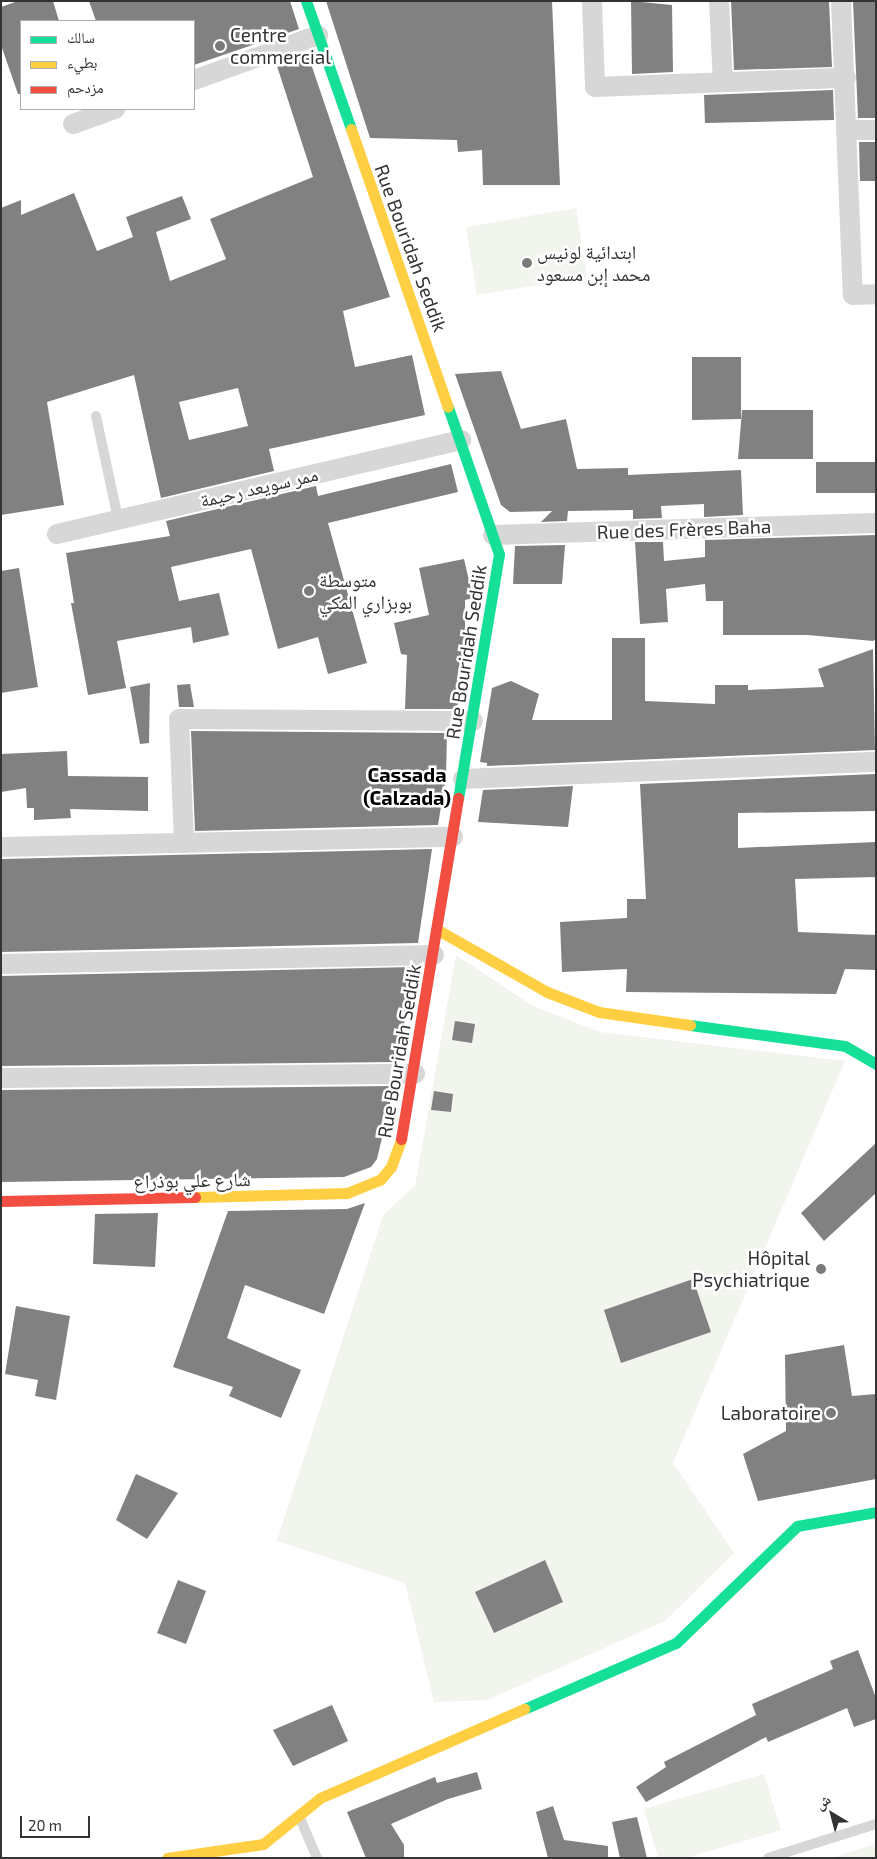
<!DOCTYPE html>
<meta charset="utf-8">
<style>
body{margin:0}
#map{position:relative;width:877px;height:1859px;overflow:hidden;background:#fff;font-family:"Exo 2","Noto Naskh Arabic",sans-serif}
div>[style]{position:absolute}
.green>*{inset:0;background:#f1f5ed}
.building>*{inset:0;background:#818181}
.lane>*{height:10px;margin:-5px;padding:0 5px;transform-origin:5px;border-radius:5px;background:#d7d7d7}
.street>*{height:20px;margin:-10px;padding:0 10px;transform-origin:10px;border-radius:10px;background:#d7d7d7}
.fast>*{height:11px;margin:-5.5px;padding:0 5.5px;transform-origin:5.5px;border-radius:5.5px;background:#16e098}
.slow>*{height:11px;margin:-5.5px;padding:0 5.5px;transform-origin:5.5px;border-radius:5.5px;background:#ffcf43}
.jam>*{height:11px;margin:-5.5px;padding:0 5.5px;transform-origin:5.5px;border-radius:5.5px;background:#f24e42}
.dots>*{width:14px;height:14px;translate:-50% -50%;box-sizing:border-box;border:2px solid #fff;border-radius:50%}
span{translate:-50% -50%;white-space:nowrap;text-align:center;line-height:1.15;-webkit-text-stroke:5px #fff;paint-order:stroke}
.poi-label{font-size:19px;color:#333}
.left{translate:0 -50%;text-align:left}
.right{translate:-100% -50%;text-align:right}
.street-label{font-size:19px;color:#333}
.neighbourhood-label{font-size:20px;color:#000;font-weight:700}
.frame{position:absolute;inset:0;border:2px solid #333;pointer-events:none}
.legend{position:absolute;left:20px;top:20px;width:175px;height:90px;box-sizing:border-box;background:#fff;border:1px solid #adadad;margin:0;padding:6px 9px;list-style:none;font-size:15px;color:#333}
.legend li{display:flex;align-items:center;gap:10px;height:25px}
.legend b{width:25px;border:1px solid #adadad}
.north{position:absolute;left:807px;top:1789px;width:50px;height:50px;-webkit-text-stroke:4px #fff;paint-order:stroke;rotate:323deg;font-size:14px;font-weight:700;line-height:20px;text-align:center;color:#333}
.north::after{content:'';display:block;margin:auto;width:18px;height:22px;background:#333;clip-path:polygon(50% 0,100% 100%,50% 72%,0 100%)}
.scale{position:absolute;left:20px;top:1816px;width:70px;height:22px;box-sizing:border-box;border:2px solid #333;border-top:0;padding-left:6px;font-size:15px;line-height:18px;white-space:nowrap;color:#333;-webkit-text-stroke:4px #fff;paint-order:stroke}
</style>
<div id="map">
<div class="green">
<i style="clip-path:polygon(576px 208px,587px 277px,477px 295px,466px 227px)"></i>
<i style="clip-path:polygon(456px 955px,533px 1006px,600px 1032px,845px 1061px,673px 1463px,734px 1553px,665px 1621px,487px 1700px,434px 1702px,405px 1583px,277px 1541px,383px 1215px,415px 1186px)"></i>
<i style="clip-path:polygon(764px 1774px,781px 1830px,686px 1858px,658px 1858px,644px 1809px)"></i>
<i style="clip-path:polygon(876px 1844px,876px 1858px,830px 1858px)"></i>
</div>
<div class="building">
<i style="clip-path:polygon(18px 1px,53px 1px,59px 21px,21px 21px,21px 94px,18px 94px,1px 45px,1px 7px)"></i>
<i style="clip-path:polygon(89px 1px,290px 1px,299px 29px,194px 65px,194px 21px,96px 21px)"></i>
<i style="clip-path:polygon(326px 1px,552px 1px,560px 185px,483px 185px,482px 150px,458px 152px,457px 140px,370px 138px)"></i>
<i style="clip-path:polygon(631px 1px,672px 5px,673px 72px,632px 74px)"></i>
<i style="clip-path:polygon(731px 1px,829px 1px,832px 67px,734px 70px)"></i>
<i style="clip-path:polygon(853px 1px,876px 1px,876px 118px,858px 118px)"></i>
<i style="clip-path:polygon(evenodd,307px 52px,390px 297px,343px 311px,355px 367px,412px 355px,425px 415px,269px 449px,274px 471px,161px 498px,134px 375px,47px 402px,64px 505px,1px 515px,1px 208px,21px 200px,21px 215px,74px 193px,97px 251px,133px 237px,126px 217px,182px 196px,191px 219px,156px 232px,170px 281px,226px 259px,210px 219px,313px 177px,276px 63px,307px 52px,238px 388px,248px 426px,189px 440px,179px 402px,238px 388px)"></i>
<i style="clip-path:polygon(833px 90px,834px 120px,705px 123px,704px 95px)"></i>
<i style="clip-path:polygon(859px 142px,876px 142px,876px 181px,860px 181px)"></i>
<i style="clip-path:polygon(692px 357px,741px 357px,741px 419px,692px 420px)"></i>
<i style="clip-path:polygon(501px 371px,521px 429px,566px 419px,577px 469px,628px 468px,628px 475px,741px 470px,743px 515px,704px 517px,704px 504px,661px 506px,662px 518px,633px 519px,633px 510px,568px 511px,567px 521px,541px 522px,552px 511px,510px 512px,501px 505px,455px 374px)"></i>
<i style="clip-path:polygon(742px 410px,813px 410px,813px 459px,738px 459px)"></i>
<i style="clip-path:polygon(816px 462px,876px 462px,876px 493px,816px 493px)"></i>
<i style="clip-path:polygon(451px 464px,458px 492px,328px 523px,367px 663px,328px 674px,318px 637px,278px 649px,251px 549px,171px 567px,179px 601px,219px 593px,229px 635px,193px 643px,191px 627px,117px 641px,126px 688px,88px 695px,71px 603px,74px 603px,66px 553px,170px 536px,166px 521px,316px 486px,318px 496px)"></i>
<i style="clip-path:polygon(876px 535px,876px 639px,873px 641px,808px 635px,723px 635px,723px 601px,706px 601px,705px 584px,666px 589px,668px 622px,640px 624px,635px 542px,663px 542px,664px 561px,705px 557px,705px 540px)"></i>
<i style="clip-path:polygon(565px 545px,562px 584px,513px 584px,515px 546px)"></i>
<i style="clip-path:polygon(464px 559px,473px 598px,465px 600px,465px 659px,457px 709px,405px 709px,407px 655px,401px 654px,394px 623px,429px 615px,419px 568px)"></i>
<i style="clip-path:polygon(19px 568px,38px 687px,1px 693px,1px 571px)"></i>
<i style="clip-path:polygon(612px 638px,645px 638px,645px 701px,715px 704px,715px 685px,748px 685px,748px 690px,824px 687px,818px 669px,873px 649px,875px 750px,487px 766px,487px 763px,480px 762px,492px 688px,511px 681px,539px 694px,532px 720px,612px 720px)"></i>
<i style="clip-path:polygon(150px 683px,149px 743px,140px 744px,130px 687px)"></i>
<i style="clip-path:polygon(190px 684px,194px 707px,179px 707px,177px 685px)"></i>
<i style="clip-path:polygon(191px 731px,447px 733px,446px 776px,438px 825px,195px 831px)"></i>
<i style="clip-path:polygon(67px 751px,68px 776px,148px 777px,148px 811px,70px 809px,71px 818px,34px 820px,34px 808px,27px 808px,26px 788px,1px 792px,1px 754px)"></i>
<i style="clip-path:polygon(876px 774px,876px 811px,738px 813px,738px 848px,876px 842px,876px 877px,795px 879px,798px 932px,876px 935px,876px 970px,845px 969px,836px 994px,626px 992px,627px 969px,562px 972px,560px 922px,627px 918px,627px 899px,646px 899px,640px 784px)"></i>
<i style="clip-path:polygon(573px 786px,568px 827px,478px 822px,483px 790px)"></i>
<i style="clip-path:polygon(432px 849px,418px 943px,1px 952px,1px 859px)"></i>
<i style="clip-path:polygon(413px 967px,398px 1062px,1px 1066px,1px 976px)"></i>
<i style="clip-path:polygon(455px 1021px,475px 1024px,472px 1043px,452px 1040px)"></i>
<i style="clip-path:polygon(394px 1086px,377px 1159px,371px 1167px,344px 1177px,1px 1182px,1px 1090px)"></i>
<i style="clip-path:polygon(434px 1091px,453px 1094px,451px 1112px,431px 1110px)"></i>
<i style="clip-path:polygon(876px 1143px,876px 1193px,824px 1241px,801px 1213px)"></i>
<i style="clip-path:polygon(365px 1203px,324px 1314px,245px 1285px,227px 1338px,301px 1370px,281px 1418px,229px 1396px,233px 1387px,173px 1367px,228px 1211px,347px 1209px)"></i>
<i style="clip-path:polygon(158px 1213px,155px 1267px,93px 1264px,95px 1214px)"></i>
<i style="clip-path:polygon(693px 1279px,711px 1332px,621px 1363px,604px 1310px)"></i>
<i style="clip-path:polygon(16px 1306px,70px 1316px,56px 1400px,35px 1396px,38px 1380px,5px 1374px)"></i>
<i style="clip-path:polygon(844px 1345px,852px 1396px,876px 1394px,876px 1479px,758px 1501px,743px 1454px,786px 1431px,785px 1355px)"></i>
<i style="clip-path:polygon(136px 1474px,178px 1493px,147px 1539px,116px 1520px)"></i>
<i style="clip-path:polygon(545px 1560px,563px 1602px,494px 1633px,475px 1592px)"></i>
<i style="clip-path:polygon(178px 1580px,206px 1591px,186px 1644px,157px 1633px)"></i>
<i style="clip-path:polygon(858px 1650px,876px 1698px,876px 1719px,854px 1727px,847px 1708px,768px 1742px,766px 1737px,646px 1802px,636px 1787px,666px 1767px,664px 1762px,756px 1715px,752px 1704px,833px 1669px,830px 1661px)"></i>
<i style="clip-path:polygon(332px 1705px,348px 1741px,293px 1766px,273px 1730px)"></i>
<i style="clip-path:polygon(477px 1772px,482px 1789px,448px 1799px,391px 1824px,404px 1845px,404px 1858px,366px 1858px,347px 1812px,435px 1777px,437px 1783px)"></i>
<i style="clip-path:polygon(553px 1806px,564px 1840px,608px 1846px,608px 1858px,548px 1858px,536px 1812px)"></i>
<i style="clip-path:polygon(637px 1817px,647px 1858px,620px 1858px,612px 1822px)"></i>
</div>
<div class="lane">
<i style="left:96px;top:416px;width:105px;rotate:77.9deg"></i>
<i style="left:299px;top:1816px;width:46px;rotate:66.8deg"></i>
<i style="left:768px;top:1858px;width:113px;rotate:-17.5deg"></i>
</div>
<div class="street">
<i style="left:592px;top:1px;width:86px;rotate:88deg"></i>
<i style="left:595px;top:87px;width:251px;rotate:-2.1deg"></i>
<i style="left:719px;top:1px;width:81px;rotate:87.2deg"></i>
<i style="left:841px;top:1px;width:294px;rotate:87.7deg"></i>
<i style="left:853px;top:295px;width:23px;rotate:-2deg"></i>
<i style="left:194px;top:80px;width:132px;rotate:-19.9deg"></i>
<i style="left:73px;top:124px;width:45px;rotate:-19.7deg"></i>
<i style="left:849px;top:130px;width:27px"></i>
<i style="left:57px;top:534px;width:415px;rotate:-13.1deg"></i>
<i style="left:493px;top:535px;width:383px;rotate:-1.8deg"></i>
<i style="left:463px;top:779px;width:413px;rotate:-2.4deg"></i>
<i style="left:184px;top:843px;width:124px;rotate:-92.3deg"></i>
<i style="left:179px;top:719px;width:294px;rotate:0.4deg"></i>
<i style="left:1px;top:847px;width:452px;rotate:-1.3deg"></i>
<i style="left:1px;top:964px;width:433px;rotate:-1.2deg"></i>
<i style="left:1px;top:1078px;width:414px;rotate:-0.6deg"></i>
</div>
<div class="fast">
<i style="left:306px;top:1px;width:136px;rotate:70.6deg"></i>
<i style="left:448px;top:407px;width:156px;rotate:70.9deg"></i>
<i style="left:499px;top:554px;width:247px;rotate:99.5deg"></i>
<i style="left:690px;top:1025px;width:156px;rotate:7.7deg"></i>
<i style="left:845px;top:1046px;width:36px;rotate:30deg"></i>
<i style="left:524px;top:1709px;width:166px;rotate:-23.5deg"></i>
<i style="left:676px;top:1643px;width:168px;rotate:-44deg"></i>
<i style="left:797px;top:1526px;width:80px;rotate:-10deg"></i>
</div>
<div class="slow">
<i style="left:351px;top:129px;width:294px;rotate:70.8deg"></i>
<i style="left:438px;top:930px;width:125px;rotate:29.6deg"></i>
<i style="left:547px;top:992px;width:56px;rotate:21deg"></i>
<i style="left:599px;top:1012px;width:92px;rotate:8.1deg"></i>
<i style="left:195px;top:1197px;width:152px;rotate:-1.5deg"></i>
<i style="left:347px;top:1193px;width:35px;rotate:-22deg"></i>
<i style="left:380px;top:1180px;width:17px;rotate:-50deg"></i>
<i style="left:391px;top:1167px;width:30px;rotate:-70deg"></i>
<i style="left:167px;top:1858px;width:97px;rotate:-8.3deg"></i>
<i style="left:263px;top:1844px;width:73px;rotate:-38.9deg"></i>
<i style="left:320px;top:1798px;width:223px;rotate:-23.6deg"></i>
</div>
<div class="jam">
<i style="left:401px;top:1139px;width:346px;rotate:-80.5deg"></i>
<i style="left:1px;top:1201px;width:194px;rotate:-1.2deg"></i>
</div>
<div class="dots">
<i style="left:220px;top:46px;background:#7a7a7a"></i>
<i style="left:527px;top:263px;background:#7a7a7a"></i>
<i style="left:309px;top:591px;background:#7a7a7a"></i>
<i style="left:821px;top:1269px;background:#7a7a7a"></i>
<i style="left:831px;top:1413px;background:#7a7a7a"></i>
</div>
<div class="poi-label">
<span class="left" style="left:230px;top:46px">Centre<br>commercial</span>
<span class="left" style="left:537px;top:263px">ابتدائية لونيس<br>محمد إبن مسعود</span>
<span class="left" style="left:319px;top:591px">متوسطة<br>بوبزاري المكي</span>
<span class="right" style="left:810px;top:1269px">Hôpital<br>Psychiatrique</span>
<span class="right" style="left:821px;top:1413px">Laboratoire</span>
</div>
<div class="street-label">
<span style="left:411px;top:248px;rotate:70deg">Rue Bouridah Seddik</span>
<span style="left:259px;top:487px;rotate:-13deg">ممر سويعد رحيمة</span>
<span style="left:684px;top:529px;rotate:-2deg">Rue des Frères Baha</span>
<span style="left:466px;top:652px;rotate:-81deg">Rue Bouridah Seddik</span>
<span style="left:399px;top:1051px;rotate:-80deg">Rue Bouridah Seddik</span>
<span style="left:192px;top:1180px;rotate:-1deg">شارع علي بوذراع</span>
</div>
<div class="neighbourhood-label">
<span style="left:407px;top:786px">Cassada<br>(Calzada)</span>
</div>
<div class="frame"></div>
<ul class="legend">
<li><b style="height:6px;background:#16e098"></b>سالك</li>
<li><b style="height:6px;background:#ffcf43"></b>بطيء</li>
<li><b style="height:6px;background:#f24e42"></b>مزدحم</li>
</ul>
<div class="north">ش</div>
<div class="scale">20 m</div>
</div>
